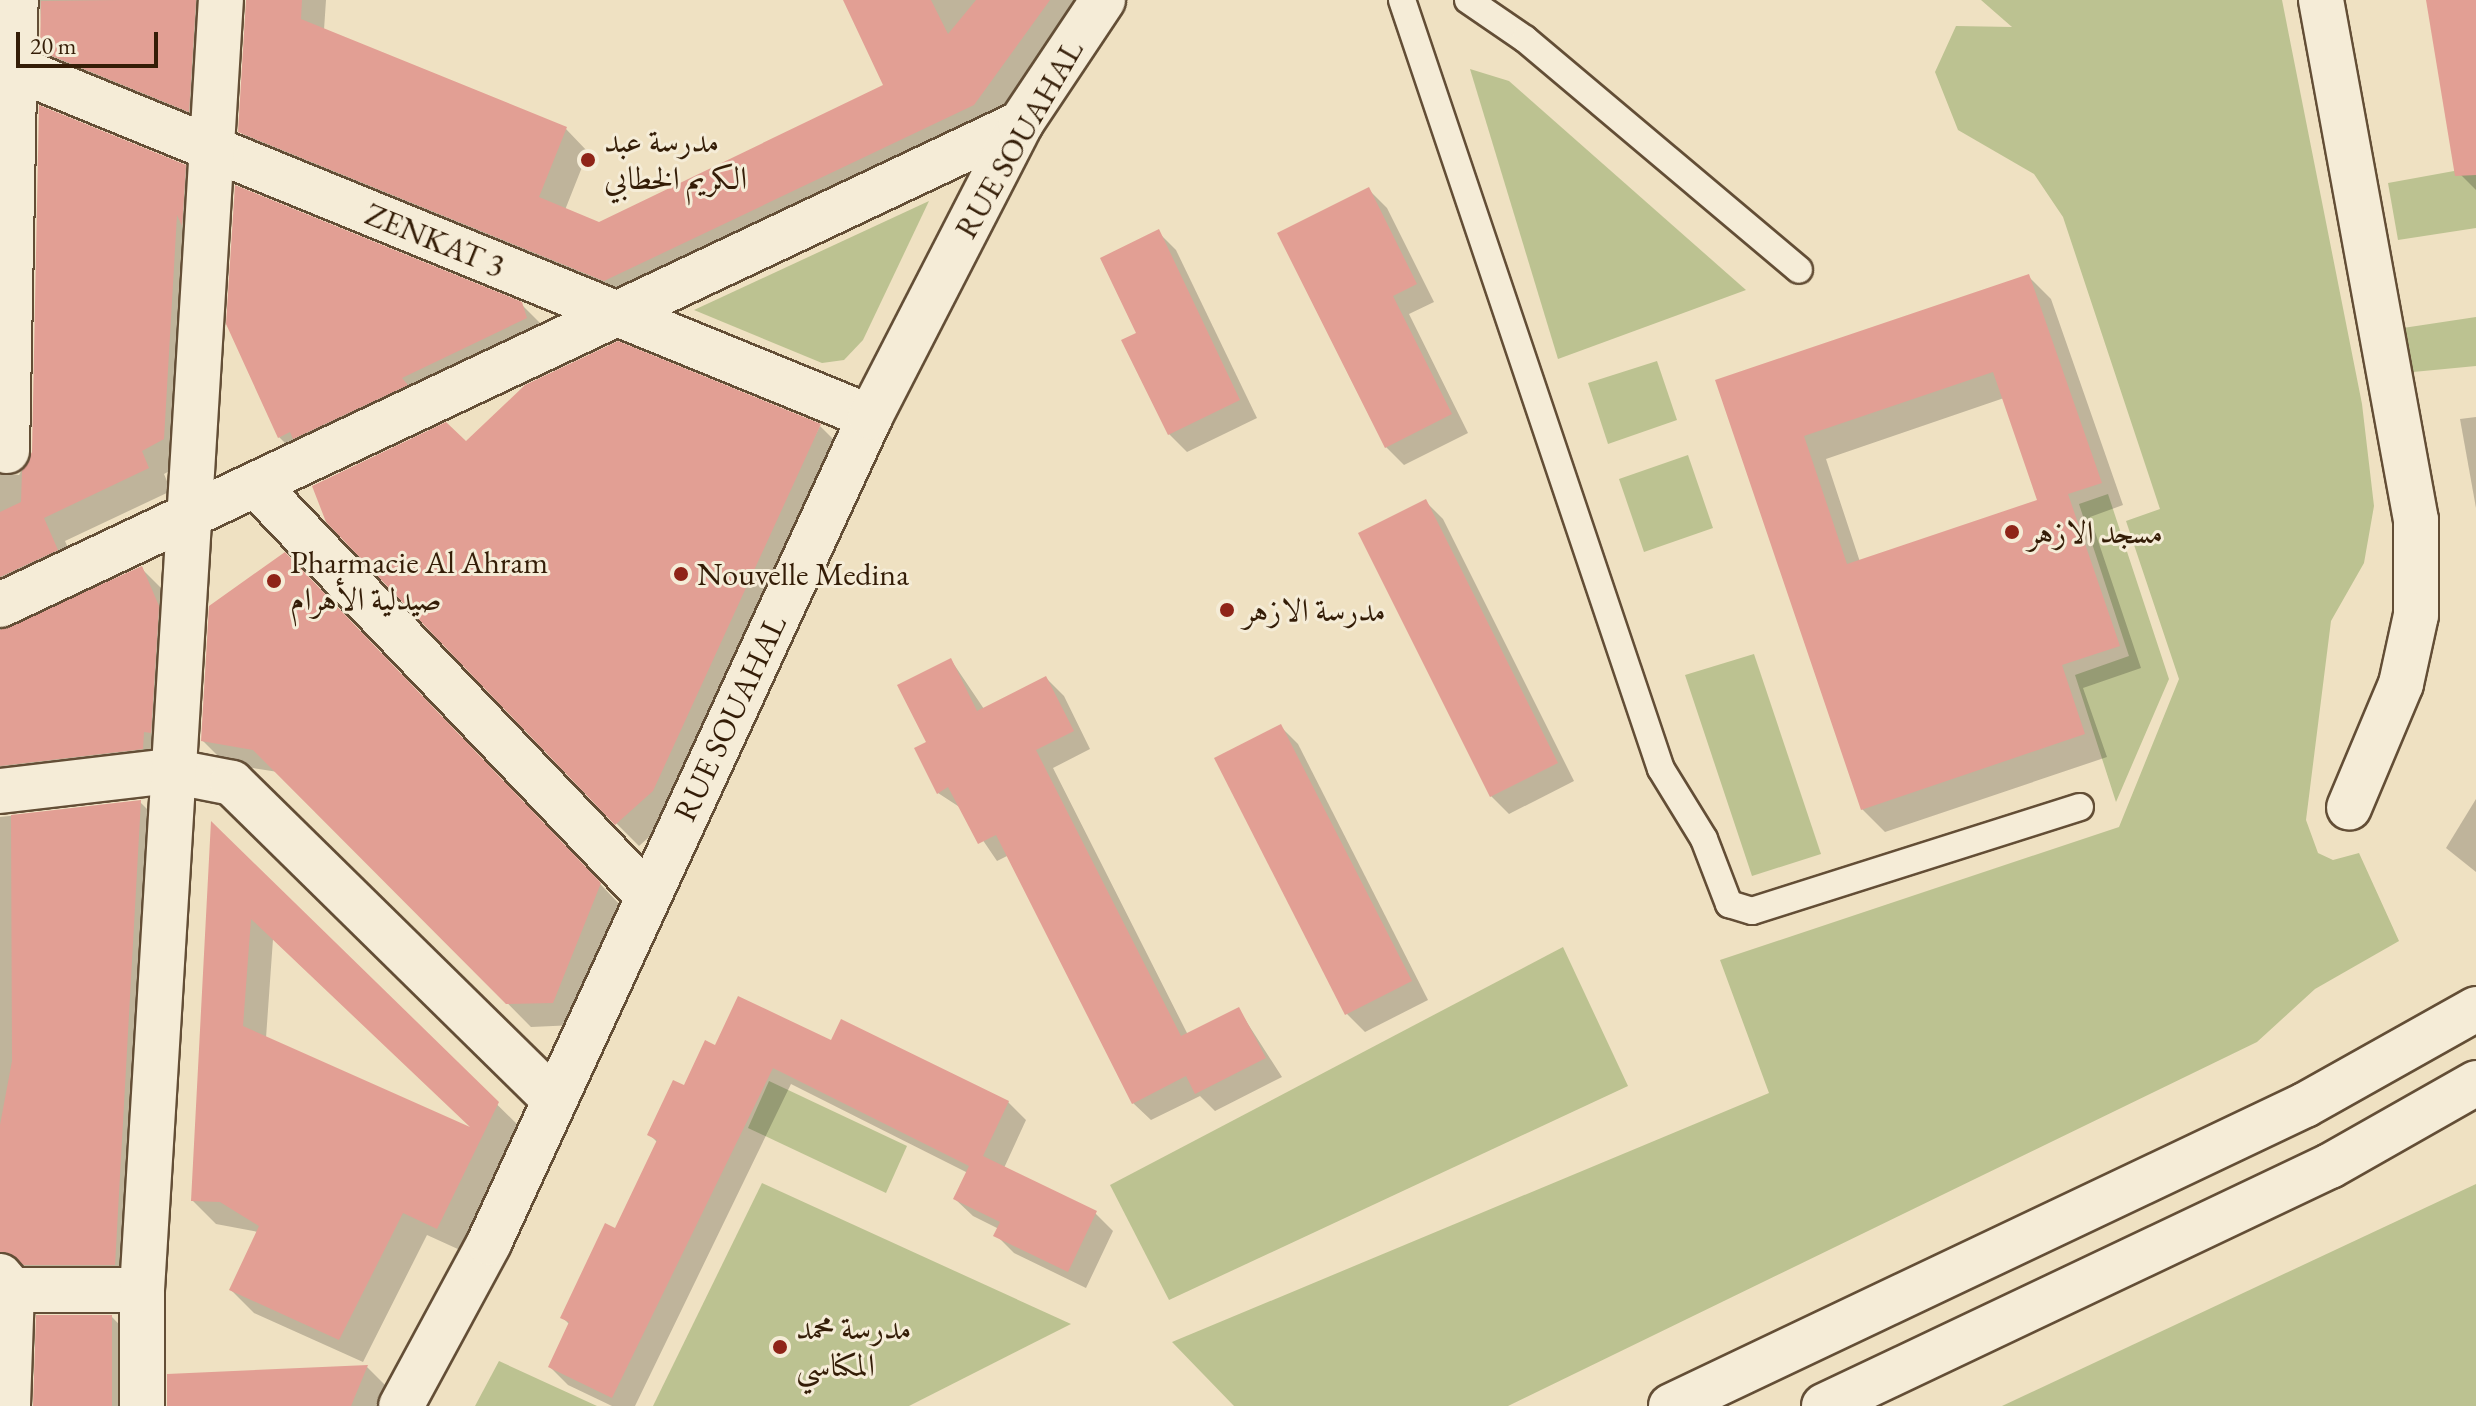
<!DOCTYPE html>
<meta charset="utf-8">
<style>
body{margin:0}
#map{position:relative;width:2476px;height:1406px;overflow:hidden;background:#efe1c2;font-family:"EB Garamond",Amiri,serif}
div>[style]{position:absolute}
.green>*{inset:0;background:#bcc291}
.shadow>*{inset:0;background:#0003}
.building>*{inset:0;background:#e29f94}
.roads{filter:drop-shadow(2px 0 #634e36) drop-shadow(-2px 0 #634e36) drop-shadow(0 2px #634e36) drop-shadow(0 -2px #634e36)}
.lane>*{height:26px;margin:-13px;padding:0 13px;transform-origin:13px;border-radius:13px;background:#f5ecd7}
.street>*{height:44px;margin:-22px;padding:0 22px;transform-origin:22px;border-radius:22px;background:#f5ecd7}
.secondary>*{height:44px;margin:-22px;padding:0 22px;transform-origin:22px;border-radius:22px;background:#f5ecd7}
.dots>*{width:22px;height:22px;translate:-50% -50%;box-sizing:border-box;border:4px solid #f5ecd7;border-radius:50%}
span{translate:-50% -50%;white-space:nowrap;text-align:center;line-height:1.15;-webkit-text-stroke:6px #f5ecd7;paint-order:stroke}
.street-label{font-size:32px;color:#341d07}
.poi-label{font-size:32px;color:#341d07}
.left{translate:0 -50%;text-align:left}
.scale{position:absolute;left:16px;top:32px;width:142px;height:36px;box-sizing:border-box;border:4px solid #341d07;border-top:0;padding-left:10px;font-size:24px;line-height:28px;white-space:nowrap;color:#341d07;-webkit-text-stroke:6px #f5ecd7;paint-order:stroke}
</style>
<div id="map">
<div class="green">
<i style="clip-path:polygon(1981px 0,2282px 0,2362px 404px,2374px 506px,2364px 563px,2331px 621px,2306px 820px,2318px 853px,2333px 860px,2359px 853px,2399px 941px,2315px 989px,2257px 1042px,1508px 1406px,1234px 1406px,1172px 1342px,1769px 1093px,1720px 960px,2119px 827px,2179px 679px,2126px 521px,2160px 509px,2063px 217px,2034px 174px,1958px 130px,1935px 72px,1956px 26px,2012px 27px)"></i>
<i style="clip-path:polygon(1470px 69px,1509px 81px,1746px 290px,1558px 359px)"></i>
<i style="clip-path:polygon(2476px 167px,2476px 228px,2398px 240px,2388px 183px)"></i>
<i style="clip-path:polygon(929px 201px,863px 340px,844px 360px,822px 363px,694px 310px)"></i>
<i style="clip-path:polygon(2476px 317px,2476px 366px,2413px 372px,2403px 328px)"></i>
<i style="clip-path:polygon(1657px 361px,1677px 420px,1608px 444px,1588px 383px)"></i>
<i style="clip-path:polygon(1688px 455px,1713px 528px,1644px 552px,1619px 479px)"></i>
<i style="clip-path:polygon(2108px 494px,2169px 679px,2116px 802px,2075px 675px,2129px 656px,2079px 504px)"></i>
<i style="clip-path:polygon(1754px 654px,1821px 854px,1752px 876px,1685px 675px)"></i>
<i style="clip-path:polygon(1563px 947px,1628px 1086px,1169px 1300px,1110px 1185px)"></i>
<i style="clip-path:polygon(769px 1081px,907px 1146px,886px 1193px,748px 1128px)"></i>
<i style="clip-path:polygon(762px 1183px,1071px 1324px,909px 1406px,653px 1406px)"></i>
<i style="clip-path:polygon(2476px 1184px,2476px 1406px,2002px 1406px)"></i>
<i style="clip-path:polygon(499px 1361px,597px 1406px,475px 1406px)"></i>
</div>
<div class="shadow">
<i style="clip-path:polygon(40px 0,233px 0,211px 133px,65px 74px,42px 50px)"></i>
<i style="clip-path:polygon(248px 0,326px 0,324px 30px,566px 129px,588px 152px,565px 210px,600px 224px,886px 86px,845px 0,1091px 0,997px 128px,628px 303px,263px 154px,240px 131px)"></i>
<i style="clip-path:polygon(2428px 0,2476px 0,2476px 190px,2456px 170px)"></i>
<i style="clip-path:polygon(0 93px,11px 109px,4px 474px,19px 475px,34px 452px,185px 167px,208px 190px,186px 462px,164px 474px,171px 491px,65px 541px,79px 573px,0 622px)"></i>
<i style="clip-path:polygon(1369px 190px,1387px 208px,1434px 302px,1409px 314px,1468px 433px,1404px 465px,1386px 447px)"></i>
<i style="clip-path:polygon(1158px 232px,1176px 250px,1257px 418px,1187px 452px,1169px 434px,1139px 334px)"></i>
<i style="clip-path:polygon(evenodd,2028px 276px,2051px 299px,2123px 505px,2090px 517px,2141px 668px,2083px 688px,2107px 757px,1885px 832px,1862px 809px,1717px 381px,2028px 276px,2004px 398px,2039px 502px,1860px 562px,1826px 459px,2004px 398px)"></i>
<i style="clip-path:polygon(521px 304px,544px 327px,302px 460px,279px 437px)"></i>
<i style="clip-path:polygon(2476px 417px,2476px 508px,2460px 419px)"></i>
<i style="clip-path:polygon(820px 426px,843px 449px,675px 814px,639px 846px,616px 823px)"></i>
<i style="clip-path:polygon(1425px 501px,1443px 519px,1574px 781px,1509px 814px,1491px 796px)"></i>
<i style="clip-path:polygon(141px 568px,164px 591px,173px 755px,0 810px,0 629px)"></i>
<i style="clip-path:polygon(308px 577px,623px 908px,575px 1025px,531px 1027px,278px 772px,226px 764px,203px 741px)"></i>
<i style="clip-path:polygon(951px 660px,984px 709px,1046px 678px,1064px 696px,1090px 749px,1053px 768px,1188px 1035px,1239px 1010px,1282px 1077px,1215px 1111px,1200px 1096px,1151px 1120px,1133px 1103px,1009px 855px,997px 861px,961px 808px,938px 793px,929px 743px)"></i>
<i style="clip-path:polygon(1280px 726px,1298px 744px,1428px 1000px,1365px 1032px,1347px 1014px,1217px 759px)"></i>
<i style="clip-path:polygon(2476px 799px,2476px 872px,2446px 848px)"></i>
<i style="clip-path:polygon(140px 802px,162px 824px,137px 1287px,0 1296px,0 817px)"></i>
<i style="clip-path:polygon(evenodd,213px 825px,520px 1127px,460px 1250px,427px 1235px,363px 1362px,254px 1313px,231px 1290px,258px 1232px,216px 1224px,193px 1201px,213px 825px,273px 939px,476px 1131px,266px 1038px,273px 939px)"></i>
<i style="clip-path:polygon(832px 1043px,1008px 1102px,1026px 1120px,1004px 1168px,1095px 1213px,1113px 1231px,1086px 1288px,1014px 1253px,996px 1235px,999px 1229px,973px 1216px,955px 1199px,968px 1173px,791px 1084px,635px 1406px,612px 1406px,568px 1385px,550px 1367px,570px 1325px,562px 1317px,616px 1230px,658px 1143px,650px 1135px,716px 1048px)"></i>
<i style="clip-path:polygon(112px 1317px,134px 1340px,134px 1406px,35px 1406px)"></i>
<i style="clip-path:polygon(367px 1367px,385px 1385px,376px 1406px,188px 1406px)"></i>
</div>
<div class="building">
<i style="clip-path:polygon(117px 0,196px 0,189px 112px,40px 51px,41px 1px)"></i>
<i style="clip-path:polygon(246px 0,302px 0,301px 19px,567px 127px,539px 197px,599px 222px,883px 85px,843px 0,931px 0,948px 34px,976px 0,1050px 0,974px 105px,604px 281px,238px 132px)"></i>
<i style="clip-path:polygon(2426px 0,2476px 0,2476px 175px,2455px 176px)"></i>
<i style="clip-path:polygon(39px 105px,186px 165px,182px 226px,177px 215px,164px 439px,142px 451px,149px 468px,44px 518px,58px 550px,0 577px,0 512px,21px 502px,22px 471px,32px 452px)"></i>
<i style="clip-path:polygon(235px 185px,522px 302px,527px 318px,402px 378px,408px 385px,293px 439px,290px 432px,278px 438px,226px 324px)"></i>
<i style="clip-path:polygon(1369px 187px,1417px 284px,1393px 296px,1452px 414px,1385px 448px,1277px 233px)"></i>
<i style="clip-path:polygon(1159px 229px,1240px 400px,1168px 435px,1121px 340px,1136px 333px,1100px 258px)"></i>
<i style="clip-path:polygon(evenodd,2029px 274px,2102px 483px,2068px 494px,2120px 646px,2062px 665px,2085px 734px,1861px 810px,1715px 380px,2029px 274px,1993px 372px,2037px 500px,1847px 564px,1804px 436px,1993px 372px)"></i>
<i style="clip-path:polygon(618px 341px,821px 424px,653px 791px,615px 825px,326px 522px,312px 486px,446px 422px,466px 441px,525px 385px)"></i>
<i style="clip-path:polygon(1426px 499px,1558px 763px,1490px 797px,1358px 533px)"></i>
<i style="clip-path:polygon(285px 552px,601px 883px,553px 1003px,506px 1004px,253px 750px,201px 741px,209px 606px)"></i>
<i style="clip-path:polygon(142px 566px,159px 606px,151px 733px,144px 732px,143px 749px,0 766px,0 630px)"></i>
<i style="clip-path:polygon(951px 658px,977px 711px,1046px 676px,1074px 731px,1036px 750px,1181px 1036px,1239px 1007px,1266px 1058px,1195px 1094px,1186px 1076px,1132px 1104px,996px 835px,978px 844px,948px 787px,937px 794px,914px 748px,926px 742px,897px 685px)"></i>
<i style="clip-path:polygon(1281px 724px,1412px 981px,1345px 1015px,1214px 758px)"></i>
<i style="clip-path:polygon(141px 800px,115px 1265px,24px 1265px,0 1252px,0 1125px,12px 1061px,11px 815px)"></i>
<i style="clip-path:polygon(evenodd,211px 821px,499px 1102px,437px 1229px,403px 1213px,339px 1340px,229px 1290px,259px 1226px,220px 1202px,191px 1201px,211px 821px,251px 919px,470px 1127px,243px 1026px,251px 919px)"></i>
<i style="clip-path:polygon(738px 996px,831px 1040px,841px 1019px,1009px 1101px,983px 1156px,1097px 1211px,1068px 1272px,993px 1236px,1000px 1222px,953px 1199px,969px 1166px,773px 1068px,612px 1398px,548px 1367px,569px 1322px,560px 1318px,605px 1223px,615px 1228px,657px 1140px,647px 1135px,673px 1080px,684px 1085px,705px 1040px,715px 1045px)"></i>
<i style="clip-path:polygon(36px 1315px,112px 1315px,112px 1406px,33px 1406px)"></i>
<i style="clip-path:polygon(368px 1365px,351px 1406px,167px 1406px,167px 1374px)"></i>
</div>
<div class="roads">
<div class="lane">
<i style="left:1402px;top:0;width:811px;rotate:71.39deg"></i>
<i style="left:1661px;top:769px;width:82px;rotate:58.4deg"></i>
<i style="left:1704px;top:839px;width:70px;rotate:69deg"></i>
<i style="left:1729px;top:904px;width:24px;rotate:17deg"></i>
<i style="left:1752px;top:911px;width:344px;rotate:-17.6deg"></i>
<i style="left:1468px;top:0;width:69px;rotate:34.4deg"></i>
<i style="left:1525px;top:39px;width:358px;rotate:40.1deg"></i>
</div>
<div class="street">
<i style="left:2321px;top:0;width:529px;rotate:79.65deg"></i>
<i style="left:2416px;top:520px;width:95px;rotate:90deg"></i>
<i style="left:2416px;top:615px;width:71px;rotate:102.3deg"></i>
<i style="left:2401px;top:684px;width:134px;rotate:112.8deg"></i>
<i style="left:0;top:62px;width:940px;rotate:22.2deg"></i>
<i style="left:7px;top:451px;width:451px;rotate:-88.9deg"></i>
<i style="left:259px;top:488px;width:564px;rotate:46.37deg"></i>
<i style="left:0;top:605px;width:1129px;rotate:-25.27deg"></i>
<i style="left:0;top:791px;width:172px;rotate:-6.7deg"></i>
<i style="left:171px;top:771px;width:62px;rotate:11.1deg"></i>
<i style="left:232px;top:783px;width:451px;rotate:44.5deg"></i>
<i style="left:0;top:1276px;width:18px;rotate:49deg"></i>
<i style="left:12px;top:1290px;width:116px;rotate:92deg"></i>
<i style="left:12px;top:1290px;width:130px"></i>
<i style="left:142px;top:1406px;width:116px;rotate:-90deg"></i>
<i style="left:142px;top:1290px;width:1292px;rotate:-86.5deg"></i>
<i style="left:401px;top:1406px;width:185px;rotate:-61.6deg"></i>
<i style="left:489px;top:1243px;width:910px;rotate:-65.24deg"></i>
<i style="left:870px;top:417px;width:331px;rotate:-62.8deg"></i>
<i style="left:1021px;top:123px;width:148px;rotate:-56.3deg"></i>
</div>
<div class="secondary">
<i style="left:1671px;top:1406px;width:702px;rotate:-25.4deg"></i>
<i style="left:2305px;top:1105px;width:196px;rotate:-29.3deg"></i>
<i style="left:1824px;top:1406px;width:560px;rotate:-25.38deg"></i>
<i style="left:2330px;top:1166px;width:168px;rotate:-29.6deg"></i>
</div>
</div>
<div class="dots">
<i style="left:588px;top:160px;background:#8f2418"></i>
<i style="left:2012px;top:532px;background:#8f2418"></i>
<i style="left:681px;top:574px;background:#8f2418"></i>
<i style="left:274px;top:581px;background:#8f2418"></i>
<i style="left:1227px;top:610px;background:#8f2418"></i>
<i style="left:780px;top:1347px;background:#8f2418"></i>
</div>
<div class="street-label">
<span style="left:1019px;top:139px;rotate:-60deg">RUE SOUAHAL</span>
<span style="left:435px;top:240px;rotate:22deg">ZENKAT 3</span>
<span style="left:730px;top:718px;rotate:-65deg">RUE SOUAHAL</span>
</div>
<div class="poi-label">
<span class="left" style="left:604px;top:160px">مدرسة عبد<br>الكريم الخطابي</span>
<span class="left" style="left:2028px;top:532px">مسجد الازهر</span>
<span class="left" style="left:290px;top:581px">Pharmacie Al Ahram<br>صيدلية الأهرام</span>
<span class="left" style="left:697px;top:574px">Nouvelle Medina</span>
<span class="left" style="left:1243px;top:610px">مدرسة الازهر</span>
<span class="left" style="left:796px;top:1347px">مدرسة محمد<br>المكناسي</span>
</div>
<div class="scale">20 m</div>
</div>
